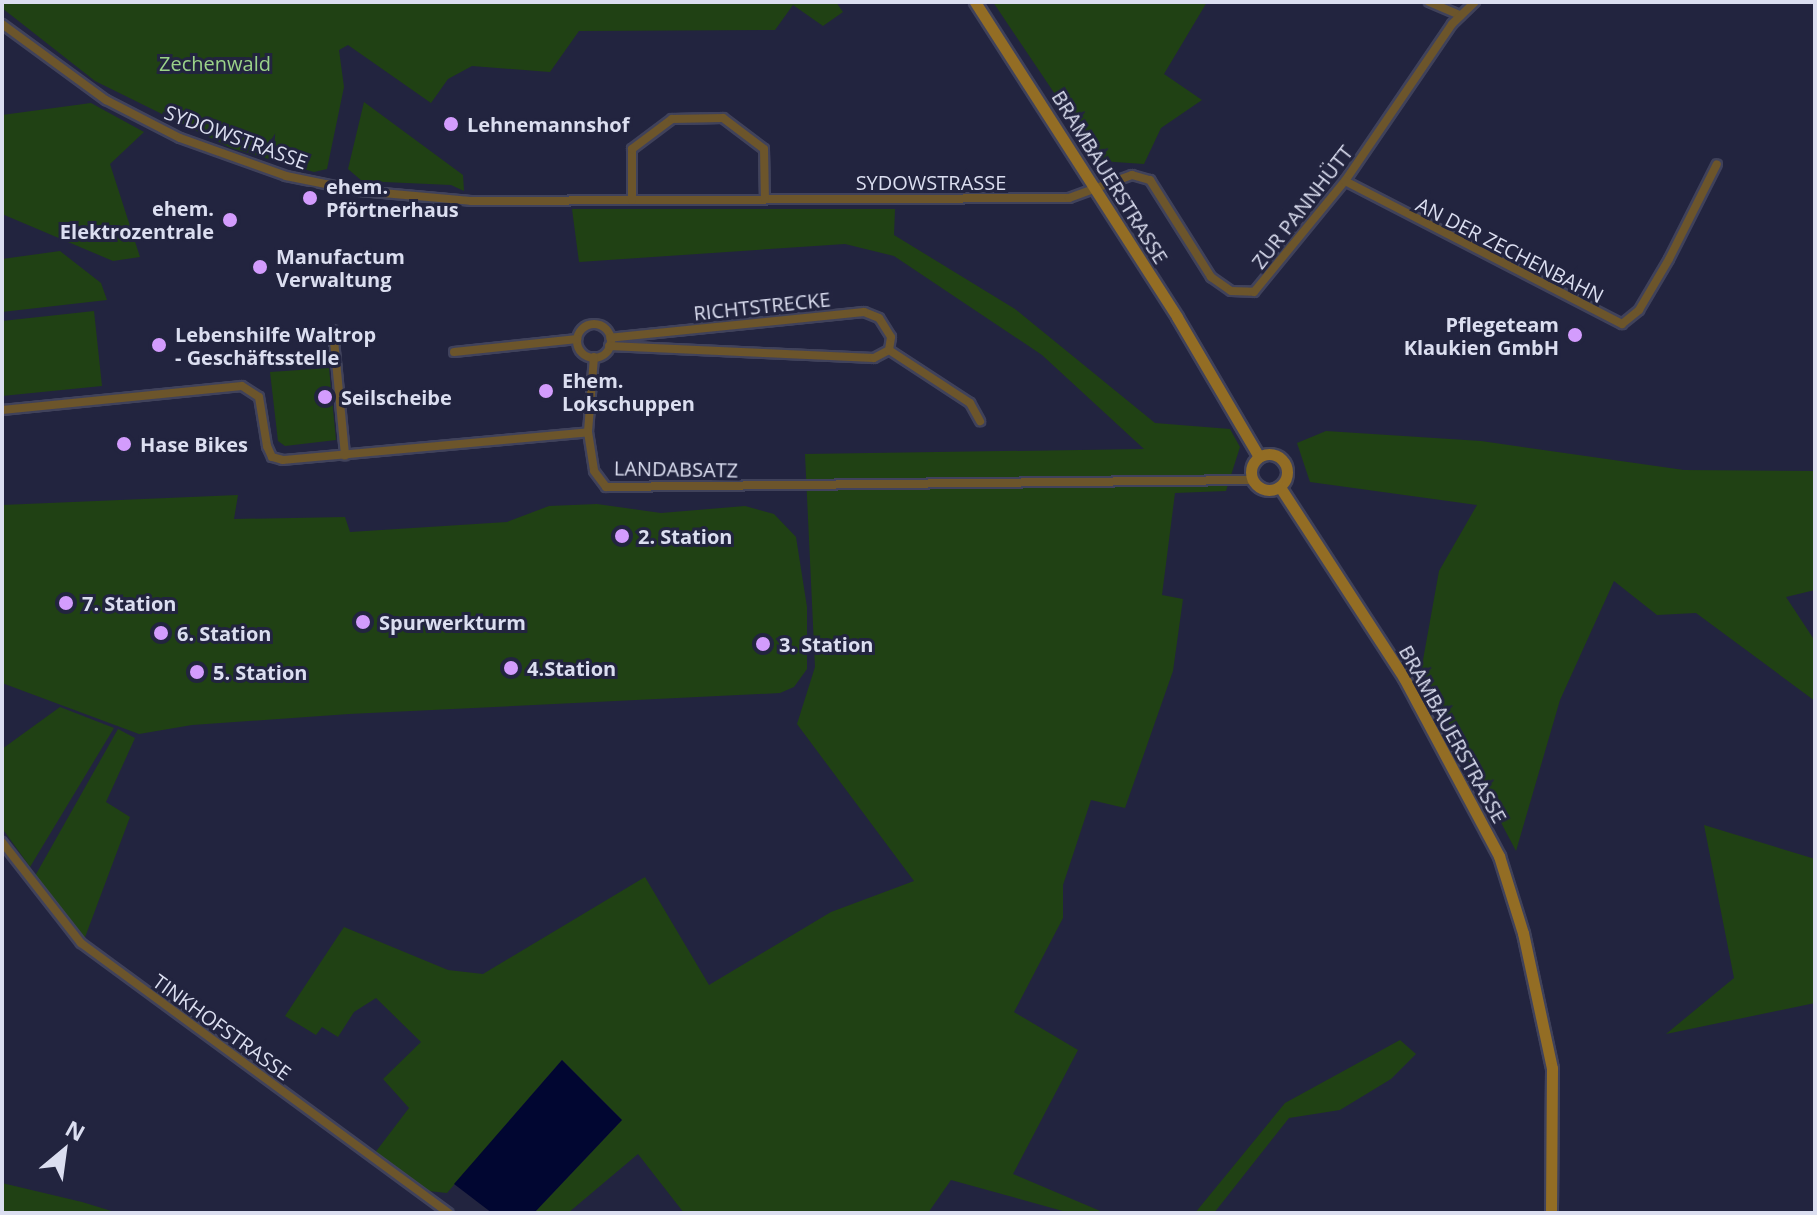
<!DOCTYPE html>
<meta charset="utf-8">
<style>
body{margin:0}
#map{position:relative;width:1817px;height:1215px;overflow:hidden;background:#22243f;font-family:"Open Sans",sans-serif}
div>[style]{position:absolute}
.green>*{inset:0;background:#204114}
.water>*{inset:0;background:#010631}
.roads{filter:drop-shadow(2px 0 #40425b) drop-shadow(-2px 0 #40425b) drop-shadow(0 2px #40425b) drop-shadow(0 -2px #40425b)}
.street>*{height:8px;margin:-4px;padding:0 4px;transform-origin:4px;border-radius:4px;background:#6c552b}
.street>.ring{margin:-4px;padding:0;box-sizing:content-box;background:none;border:8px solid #6c552b;border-radius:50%}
.secondary>*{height:11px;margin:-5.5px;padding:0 5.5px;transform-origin:5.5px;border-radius:5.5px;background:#936d24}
.secondary>.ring{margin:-5.5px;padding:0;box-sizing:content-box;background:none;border:11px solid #936d24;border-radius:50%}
.dots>*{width:22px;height:22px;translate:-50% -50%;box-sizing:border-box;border:4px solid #22243f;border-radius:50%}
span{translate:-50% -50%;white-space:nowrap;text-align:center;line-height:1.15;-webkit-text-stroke:6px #22243f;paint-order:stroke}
.park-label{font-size:20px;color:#9bd389}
.poi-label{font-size:20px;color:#dbdef0;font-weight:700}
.left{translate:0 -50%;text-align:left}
.right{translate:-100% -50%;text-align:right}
.street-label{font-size:20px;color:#dbdef0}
.frame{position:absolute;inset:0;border:4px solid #dbdef0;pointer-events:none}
.north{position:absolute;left:24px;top:1111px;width:80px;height:80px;-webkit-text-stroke:6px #22243f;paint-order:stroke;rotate:29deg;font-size:22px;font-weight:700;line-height:32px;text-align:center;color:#dbdef0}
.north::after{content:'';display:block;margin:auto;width:28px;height:36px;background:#dbdef0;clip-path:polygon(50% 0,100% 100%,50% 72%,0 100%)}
</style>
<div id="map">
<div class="green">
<i style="clip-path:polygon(2px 2px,836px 2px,843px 12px,823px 26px,793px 5px,775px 30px,579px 31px,550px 72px,472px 66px,448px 79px,431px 103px,348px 45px,339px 50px,344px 87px,327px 169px,314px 172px,231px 148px,95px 81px,2px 8px)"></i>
<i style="clip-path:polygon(993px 2px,1207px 2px,1164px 74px,1202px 100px,1161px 128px,1144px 164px,1100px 161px)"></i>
<i style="clip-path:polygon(364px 102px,463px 175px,464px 191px,451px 185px,362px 181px,348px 169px)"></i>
<i style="clip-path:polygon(91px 103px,144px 132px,110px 164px,140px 257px,113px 261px,2px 214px,2px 115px)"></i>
<i style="clip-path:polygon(572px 209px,895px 209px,894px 235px,1015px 309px,1155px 423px,1230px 429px,1240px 447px,1226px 491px,1175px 493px,1162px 595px,1183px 599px,1173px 671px,1125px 808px,1091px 800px,1063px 885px,1063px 918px,1014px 1012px,1078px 1050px,1013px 1174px,1105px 1213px,1070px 1213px,951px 1180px,928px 1213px,684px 1213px,638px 1154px,568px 1213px,534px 1213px,622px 1120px,562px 1060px,447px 1193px,428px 1191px,374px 1154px,409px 1108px,383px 1079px,421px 1042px,376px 998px,354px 1012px,338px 1037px,322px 1027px,316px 1035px,285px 1016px,344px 927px,448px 970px,483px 974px,645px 877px,709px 985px,831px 912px,914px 881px,797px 724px,815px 667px,805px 454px,1144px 449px,1042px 355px,894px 256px,845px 244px,579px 262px)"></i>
<i style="clip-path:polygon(60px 251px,101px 283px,107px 300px,2px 312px,2px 259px)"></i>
<i style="clip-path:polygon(94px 311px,102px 386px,2px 396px,2px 321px)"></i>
<i style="clip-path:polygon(329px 368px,336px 440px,285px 446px,278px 441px,270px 372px)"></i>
<i style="clip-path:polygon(1326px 431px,1481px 441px,1684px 470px,1815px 471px,1815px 590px,1786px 597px,1815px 641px,1815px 701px,1696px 613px,1657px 615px,1614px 581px,1560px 700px,1516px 851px,1421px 671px,1439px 571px,1477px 505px,1310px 482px,1297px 443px)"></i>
<i style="clip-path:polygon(238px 495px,234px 519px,345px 517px,350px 532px,507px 522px,549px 506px,597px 504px,661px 513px,745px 506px,774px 514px,796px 537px,807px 607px,807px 669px,794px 687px,780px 693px,349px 714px,192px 725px,139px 734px,2px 683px,2px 505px)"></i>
<i style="clip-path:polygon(60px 707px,114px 728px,30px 867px,2px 828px,2px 749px)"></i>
<i style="clip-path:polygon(118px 729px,135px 738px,106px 802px,130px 817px,84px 940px,35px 876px)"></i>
<i style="clip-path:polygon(1704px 825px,1815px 859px,1815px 1003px,1666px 1034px,1734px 978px)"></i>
<i style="clip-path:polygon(1400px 1040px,1416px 1054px,1391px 1079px,1340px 1110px,1289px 1118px,1214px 1213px,1195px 1213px,1285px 1103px)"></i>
<i style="clip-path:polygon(2px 1183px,82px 1202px,118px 1213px,2px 1213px)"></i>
</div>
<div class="water">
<i style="clip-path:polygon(562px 1060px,622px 1120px,534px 1213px,492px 1213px,454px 1184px)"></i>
</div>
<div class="roads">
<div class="street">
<i style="left:1429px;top:2px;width:34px;rotate:23deg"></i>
<i style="left:2px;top:24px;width:129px;rotate:36.2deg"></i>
<i style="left:106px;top:100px;width:83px;rotate:27.2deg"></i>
<i style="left:180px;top:138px;width:113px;rotate:19.7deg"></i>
<i style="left:286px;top:176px;width:76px;rotate:11.5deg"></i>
<i style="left:360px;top:191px;width:111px;rotate:5.1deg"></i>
<i style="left:471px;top:201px;width:598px;rotate:-0.29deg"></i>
<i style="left:1069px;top:198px;width:67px;rotate:-20.1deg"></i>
<i style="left:1132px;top:175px;width:19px;rotate:16deg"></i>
<i style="left:1150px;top:180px;width:115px;rotate:57.8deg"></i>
<i style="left:1211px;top:277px;width:24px;rotate:35deg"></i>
<i style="left:1231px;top:291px;width:23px;rotate:2deg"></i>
<i style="left:1254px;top:292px;width:144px;rotate:-50.7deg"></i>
<i style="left:1345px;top:181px;width:190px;rotate:-55.7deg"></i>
<i style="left:1452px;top:24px;width:32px;rotate:-44deg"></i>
<i style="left:1345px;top:181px;width:312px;rotate:27.3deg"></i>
<i style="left:1622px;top:324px;width:22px;rotate:-39deg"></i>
<i style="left:1639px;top:310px;width:59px;rotate:-59.5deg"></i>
<i style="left:1669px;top:259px;width:106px;rotate:-63.2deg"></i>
<i style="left:632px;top:200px;width:51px;rotate:-90deg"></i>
<i style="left:632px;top:149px;width:50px;rotate:-36.9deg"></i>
<i style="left:672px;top:119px;width:51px;rotate:-1.1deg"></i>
<i style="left:723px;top:118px;width:51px;rotate:37.1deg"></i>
<i style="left:764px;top:149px;width:50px;rotate:88.9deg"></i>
<i class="ring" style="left:577px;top:324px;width:26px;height:26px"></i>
<i style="left:333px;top:330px;width:126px;rotate:84.5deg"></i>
<i style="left:609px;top:346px;width:265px;rotate:2.6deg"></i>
<i style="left:874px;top:358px;width:17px;rotate:-28deg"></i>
<i style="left:889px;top:350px;width:13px;rotate:-81deg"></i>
<i style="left:891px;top:337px;width:22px;rotate:-122deg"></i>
<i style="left:879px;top:318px;width:16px;rotate:-158deg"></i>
<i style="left:864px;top:312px;width:255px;rotate:174.2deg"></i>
<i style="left:889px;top:350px;width:97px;rotate:33.2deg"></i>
<i style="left:970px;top:403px;width:21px;rotate:61deg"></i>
<i style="left:454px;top:352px;width:124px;rotate:-6deg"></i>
<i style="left:594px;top:357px;width:75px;rotate:94.6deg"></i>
<i style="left:588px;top:432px;width:39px;rotate:81deg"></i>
<i style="left:594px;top:471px;width:20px;rotate:53deg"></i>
<i style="left:606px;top:487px;width:647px;rotate:-0.62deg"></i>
<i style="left:2px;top:410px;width:241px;rotate:-5.7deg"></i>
<i style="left:242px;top:386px;width:20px;rotate:33deg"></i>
<i style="left:259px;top:397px;width:50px;rotate:80.7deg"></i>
<i style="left:267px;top:446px;width:12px;rotate:66deg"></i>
<i style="left:272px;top:457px;width:11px;rotate:15deg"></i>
<i style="left:283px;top:460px;width:306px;rotate:-5.2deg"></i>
<i style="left:2px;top:842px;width:128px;rotate:52deg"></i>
<i style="left:81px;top:943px;width:456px;rotate:36.3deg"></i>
</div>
<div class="secondary">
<i style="left:975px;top:2px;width:374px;rotate:57.3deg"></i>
<i style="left:1177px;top:317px;width:162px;rotate:59.6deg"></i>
<i class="ring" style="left:1251px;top:454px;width:25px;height:25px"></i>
<i style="left:1280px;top:487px;width:228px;rotate:57deg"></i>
<i style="left:1404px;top:678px;width:202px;rotate:61.9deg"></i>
<i style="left:1499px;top:856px;width:81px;rotate:72.7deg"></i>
<i style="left:1523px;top:933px;width:138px;rotate:77.9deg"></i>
<i style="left:1552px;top:1068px;width:145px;rotate:90.4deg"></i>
</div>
</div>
<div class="dots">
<i style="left:451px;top:124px;background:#d39cfd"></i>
<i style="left:310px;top:198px;background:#d39cfd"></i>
<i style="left:230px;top:220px;background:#d39cfd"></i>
<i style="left:260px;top:267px;background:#d39cfd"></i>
<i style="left:1575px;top:335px;background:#d39cfd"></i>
<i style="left:159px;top:345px;background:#d39cfd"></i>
<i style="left:546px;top:391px;background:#d39cfd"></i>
<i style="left:325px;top:397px;background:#d39cfd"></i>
<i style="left:124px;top:444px;background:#d39cfd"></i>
<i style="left:622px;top:536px;background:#d39cfd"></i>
<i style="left:66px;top:603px;background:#d39cfd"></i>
<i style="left:363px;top:622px;background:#d39cfd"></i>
<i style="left:161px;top:633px;background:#d39cfd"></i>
<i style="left:763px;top:644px;background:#d39cfd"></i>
<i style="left:511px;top:668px;background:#d39cfd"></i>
<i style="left:197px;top:672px;background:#d39cfd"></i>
</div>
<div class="park-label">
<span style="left:215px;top:63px">Zechenwald</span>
</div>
<div class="poi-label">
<span class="left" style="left:467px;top:124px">Lehnemannshof</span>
<span class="left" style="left:326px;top:198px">ehem.<br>Pförtnerhaus</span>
<span class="right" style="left:214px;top:220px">ehem.<br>Elektrozentrale</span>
<span class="left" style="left:276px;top:268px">Manufactum<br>Verwaltung</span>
<span class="right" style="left:1559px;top:336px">Pflegeteam<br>Klaukien GmbH</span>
<span class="left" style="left:175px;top:346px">Lebenshilfe Waltrop<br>- Geschäftsstelle</span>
<span class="left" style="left:562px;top:392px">Ehem.<br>Lokschuppen</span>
<span class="left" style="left:341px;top:397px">Seilscheibe</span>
<span class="left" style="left:140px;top:444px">Hase Bikes</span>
<span class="left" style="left:638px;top:536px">2. Station</span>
<span class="left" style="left:82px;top:603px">7. Station</span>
<span class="left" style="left:379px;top:622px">Spurwerkturm</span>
<span class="left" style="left:177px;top:633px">6. Station</span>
<span class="left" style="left:779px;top:644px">3. Station</span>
<span class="left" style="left:527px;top:668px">4.Station</span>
<span class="left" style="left:213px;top:672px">5. Station</span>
</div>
<div class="street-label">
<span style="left:236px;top:137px;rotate:20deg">SYDOWSTRASSE</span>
<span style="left:1110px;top:177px;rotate:58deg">BRAMBAUERSTRASSE</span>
<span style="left:931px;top:182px">SYDOWSTRASSE</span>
<span style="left:1302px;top:207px;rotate:-52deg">ZUR PANNHÜTT</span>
<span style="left:1510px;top:250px;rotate:27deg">AN DER ZECHENBAHN</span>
<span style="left:762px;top:306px;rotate:-6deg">RICHTSTRECKE</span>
<span style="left:676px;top:469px;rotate:1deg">LANDABSATZ</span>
<span style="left:1453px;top:734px;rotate:61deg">BRAMBAUERSTRASSE</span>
<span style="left:222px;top:1027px;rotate:36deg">TINKHOFSTRASSE</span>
</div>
<div class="frame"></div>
<div class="north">N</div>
</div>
